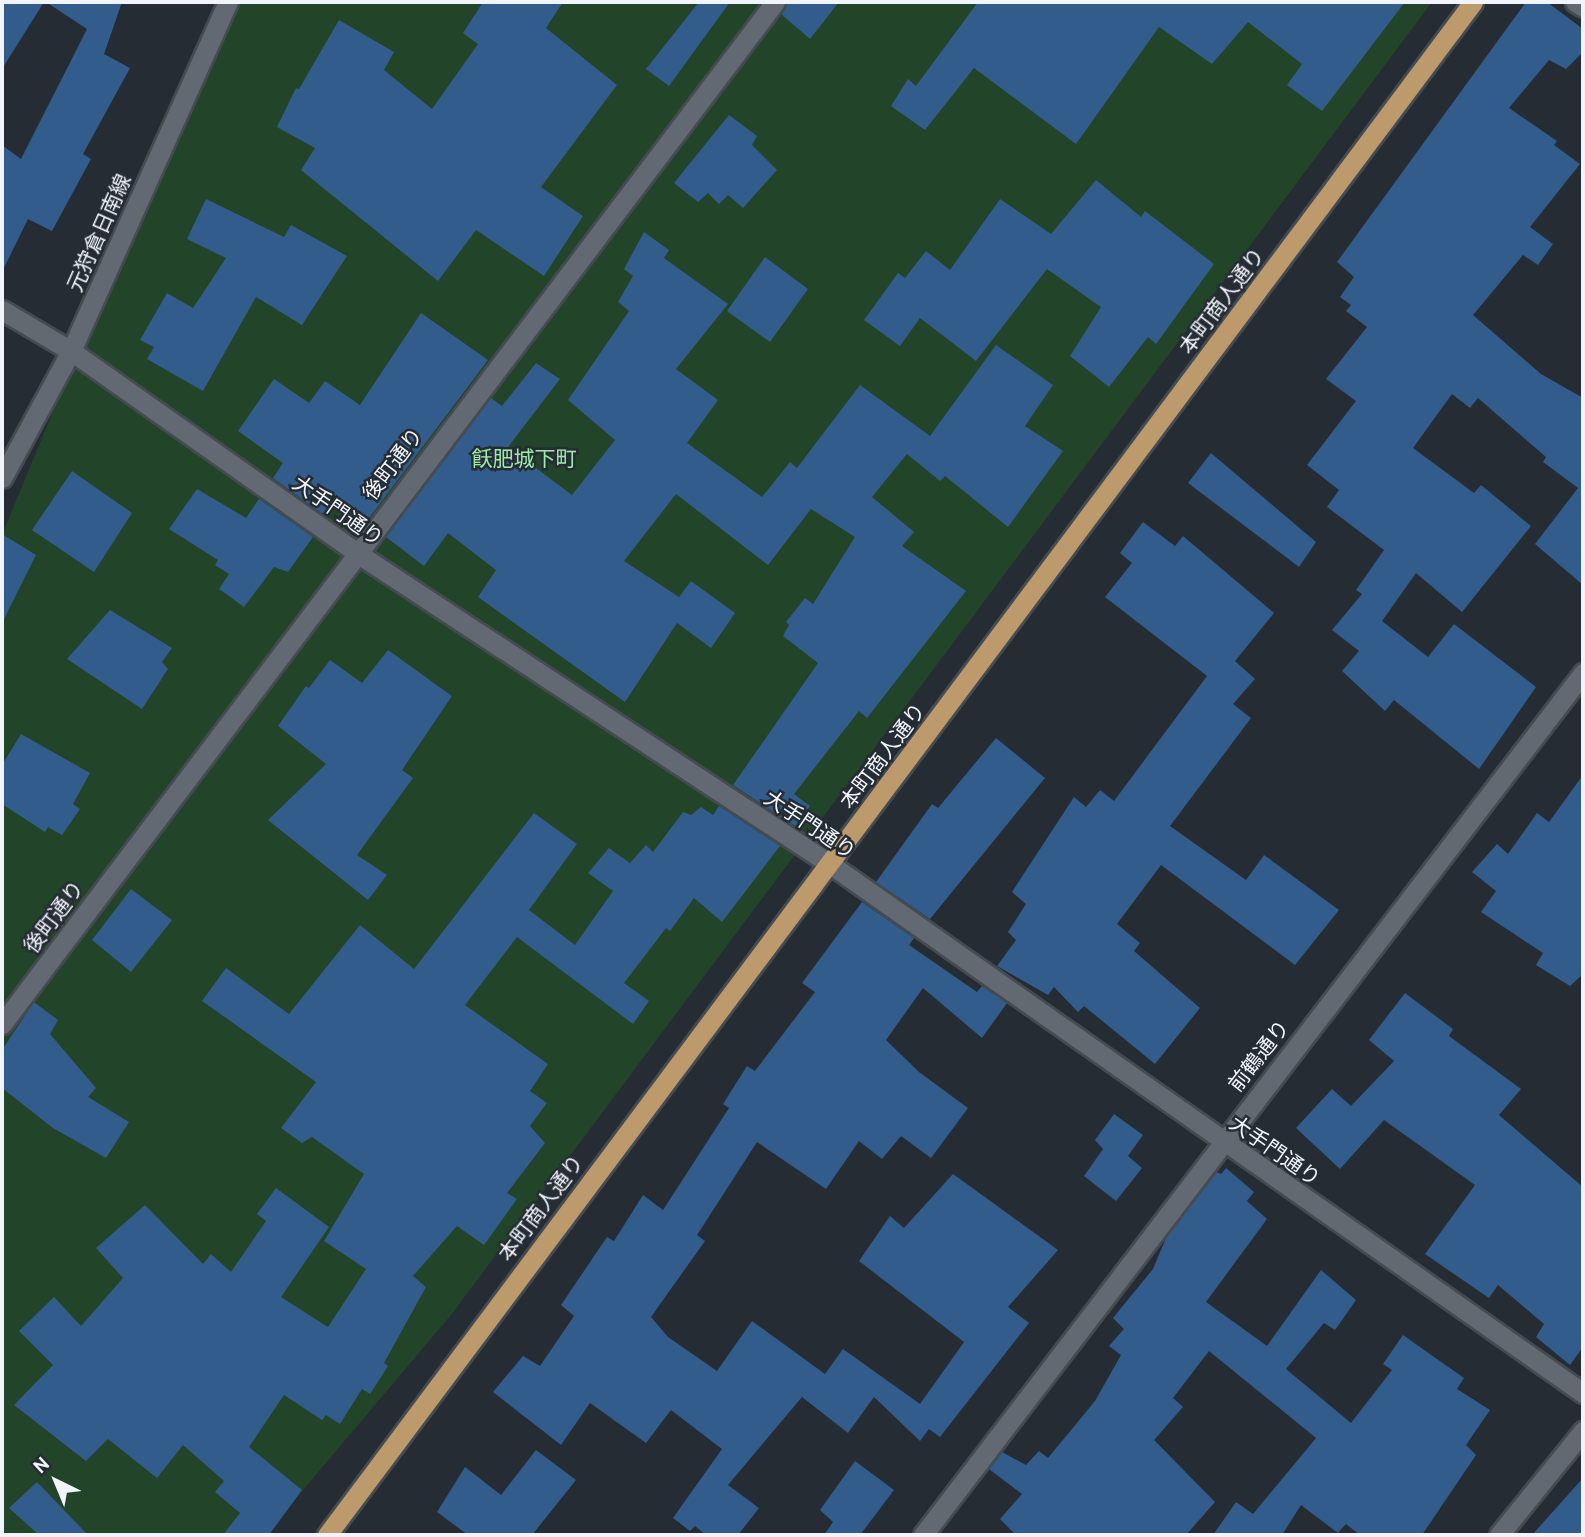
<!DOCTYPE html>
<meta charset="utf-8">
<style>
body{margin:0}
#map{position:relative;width:1585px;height:1537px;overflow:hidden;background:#262c34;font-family:Cabin,"Noto Sans JP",sans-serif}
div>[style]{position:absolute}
.green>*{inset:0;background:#224529}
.building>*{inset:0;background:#315c8b}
.roads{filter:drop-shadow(2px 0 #454b51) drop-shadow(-2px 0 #454b51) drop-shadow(0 2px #454b51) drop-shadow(0 -2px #454b51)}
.minor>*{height:19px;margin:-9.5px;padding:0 9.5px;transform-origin:9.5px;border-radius:9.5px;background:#626972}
.secondary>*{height:19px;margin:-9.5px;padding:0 9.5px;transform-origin:9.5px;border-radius:9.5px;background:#626972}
.trunk>*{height:19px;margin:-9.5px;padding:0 9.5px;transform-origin:9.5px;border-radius:9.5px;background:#bc9a6b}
span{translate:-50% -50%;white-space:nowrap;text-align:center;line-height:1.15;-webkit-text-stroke:5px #262c34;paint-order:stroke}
.street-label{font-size:21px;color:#f1f5fb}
.park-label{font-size:21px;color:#9beba9}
.frame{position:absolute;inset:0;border:4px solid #f1f5fb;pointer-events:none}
.north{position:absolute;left:21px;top:1446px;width:70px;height:70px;-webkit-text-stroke:5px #262c34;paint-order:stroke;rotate:317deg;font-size:19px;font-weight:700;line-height:28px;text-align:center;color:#f1f5fb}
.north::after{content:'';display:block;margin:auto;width:24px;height:32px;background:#f1f5fb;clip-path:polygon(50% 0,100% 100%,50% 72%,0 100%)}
</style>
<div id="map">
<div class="green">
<i style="clip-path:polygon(222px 2px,1432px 2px,451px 1315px,265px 1535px,2px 1535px,2px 535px)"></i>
</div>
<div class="building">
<i style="clip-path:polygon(2px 2px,44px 2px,2px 69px)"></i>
<i style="clip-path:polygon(46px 2px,122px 2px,104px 54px,130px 68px,83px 154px,91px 159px,52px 231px,28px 219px,2px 272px,2px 145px,21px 159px,87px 29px)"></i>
<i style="clip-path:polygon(483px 2px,563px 2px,546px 28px,617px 85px,541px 187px,583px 216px,544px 276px,476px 230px,438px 281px,301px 170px,315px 148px,277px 127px,296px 88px,299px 89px,339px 20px,394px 52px,384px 70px,432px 109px,478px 44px,463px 33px)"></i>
<i style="clip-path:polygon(699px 2px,730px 2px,669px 86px,646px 69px)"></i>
<i style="clip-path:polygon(787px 2px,839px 2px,810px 39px,781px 14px)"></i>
<i style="clip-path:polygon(978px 2px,1405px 2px,1322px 111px,1287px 85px,1302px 64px,1248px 22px,1212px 64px,1159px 27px,1076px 144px,974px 68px,925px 130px,891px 106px,908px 79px,916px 86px)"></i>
<i style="clip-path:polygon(1526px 2px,1547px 2px,1583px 29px,1583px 52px,1566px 69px,1549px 60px,1509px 108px,1557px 141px,1554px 145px,1580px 164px,1530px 227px,1553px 244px,1538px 265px,1523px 255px,1473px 315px,1541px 374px,1583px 398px,1583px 585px,1535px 544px,1578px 488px,1543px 462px,1546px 457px,1478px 398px,1470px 408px,1452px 394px,1413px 448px,1474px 493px,1481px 485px,1531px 526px,1462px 612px,1416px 573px,1382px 621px,1428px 657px,1454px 624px,1536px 687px,1479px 769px,1394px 700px,1385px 711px,1342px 671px,1359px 651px,1332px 630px,1362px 594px,1356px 590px,1384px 550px,1327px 507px,1339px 490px,1307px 465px,1356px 401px,1326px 379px,1367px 327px,1346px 311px,1351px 305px,1340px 297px,1354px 277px,1337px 262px)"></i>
<i style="clip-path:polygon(729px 115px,757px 136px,752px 145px,777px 170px,743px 208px,728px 195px,719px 204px,708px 193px,698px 202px,674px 183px)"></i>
<i style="clip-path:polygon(1096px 180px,1141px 217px,1145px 211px,1214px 264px,1156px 344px,1148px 337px,1109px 387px,1070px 356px,1101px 307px,1047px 269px,976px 361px,920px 318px,900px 346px,864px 320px,898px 273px,905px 278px,926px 251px,950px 270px,1000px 199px,1051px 234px)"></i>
<i style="clip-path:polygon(206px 199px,284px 237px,291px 225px,347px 256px,302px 325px,256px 297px,203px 391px,147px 359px,154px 347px,140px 340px,167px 293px,193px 308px,226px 258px,187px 239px)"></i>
<i style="clip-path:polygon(644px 232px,669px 250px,664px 258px,728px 304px,676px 369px,718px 400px,687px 443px,762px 497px,790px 462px,797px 468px,860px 385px,930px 436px,996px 345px,1053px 385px,1025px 426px,1063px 451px,1008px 527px,945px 476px,940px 481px,907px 454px,872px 497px,914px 532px,902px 546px,966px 591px,867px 718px,859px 711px,794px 794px,810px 806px,795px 826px,733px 785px,818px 663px,783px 636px,789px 625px,786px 622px,805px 598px,813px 604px,855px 537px,811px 509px,768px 565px,676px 494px,624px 561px,679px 597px,691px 581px,735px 613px,711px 648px,677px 623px,625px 702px,478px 597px,496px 570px,448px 533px,424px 566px,386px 537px,491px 398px,502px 406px,536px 363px,560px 379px,508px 447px,572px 495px,615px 440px,568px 400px,629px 311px,618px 302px,633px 276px,624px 269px)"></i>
<i style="clip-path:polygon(765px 257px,808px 289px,770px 342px,727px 311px)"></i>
<i style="clip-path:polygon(421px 313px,488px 360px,366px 522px,335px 505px,327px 517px,273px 478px,283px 463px,238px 431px,274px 379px,309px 403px,325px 381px,360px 405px)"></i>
<i style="clip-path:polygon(1211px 453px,1316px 542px,1299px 567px,1188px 483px)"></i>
<i style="clip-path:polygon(72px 471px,132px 513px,94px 572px,32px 530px)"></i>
<i style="clip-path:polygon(197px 489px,246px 518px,259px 499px,313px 537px,288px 572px,274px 567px,244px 607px,219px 589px,229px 574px,215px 565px,218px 560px,169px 529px)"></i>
<i style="clip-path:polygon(1143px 522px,1175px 546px,1183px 536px,1274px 613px,1235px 661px,1255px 679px,1233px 704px,1251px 718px,1170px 826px,1246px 880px,1264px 855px,1339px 910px,1295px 965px,1161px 865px,1117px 924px,1140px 943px,1134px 951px,1200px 1008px,1155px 1064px,1084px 1006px,1078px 1012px,1054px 987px,1048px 995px,997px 966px,1016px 940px,1008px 932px,1026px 904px,1012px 892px,1074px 797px,1086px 807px,1100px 790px,1114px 801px,1207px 676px,1105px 597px,1132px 563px,1120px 553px)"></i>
<i style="clip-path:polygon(2px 534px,36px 555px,2px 623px)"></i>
<i style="clip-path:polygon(110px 610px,172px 648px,162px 662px,168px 669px,142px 709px,67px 659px)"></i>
<i style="clip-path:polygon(388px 650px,452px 696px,402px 770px,413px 778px,357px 855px,387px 875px,368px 900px,268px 820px,326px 764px,278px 726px,306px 686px,309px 688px,330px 660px,362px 683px)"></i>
<i style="clip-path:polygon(21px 734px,90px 773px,73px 804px,80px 809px,62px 835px,48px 827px,45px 832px,2px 804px,2px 765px)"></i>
<i style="clip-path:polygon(996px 738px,1045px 778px,930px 919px,876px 882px,932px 804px,938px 808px)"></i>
<i style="clip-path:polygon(1583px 775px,1583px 974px,1570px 986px,1536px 965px,1543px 953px,1481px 912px,1496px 891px,1472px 872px,1497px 844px,1508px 854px,1537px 813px,1549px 822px)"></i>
<i style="clip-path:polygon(719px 806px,780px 846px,722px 922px,694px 898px,670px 931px,666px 928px,624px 983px,649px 1001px,633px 1024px,517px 937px,465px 1005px,548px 1064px,530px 1091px,547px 1103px,530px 1126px,545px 1143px,507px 1193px,517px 1199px,484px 1245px,457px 1226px,413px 1276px,426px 1287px,384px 1363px,388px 1366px,370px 1394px,362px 1389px,340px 1424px,326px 1415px,322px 1420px,284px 1395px,249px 1447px,302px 1490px,269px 1535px,223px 1535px,240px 1513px,215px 1492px,224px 1481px,183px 1445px,157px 1478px,108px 1439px,86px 1461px,14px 1405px,53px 1365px,19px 1331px,54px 1297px,81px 1326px,123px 1278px,96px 1248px,145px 1205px,203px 1264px,211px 1254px,231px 1272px,266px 1221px,257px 1214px,276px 1188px,329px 1227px,281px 1297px,328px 1327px,366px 1269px,324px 1241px,364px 1174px,312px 1137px,302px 1143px,281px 1128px,316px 1082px,202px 1001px,226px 968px,289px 1014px,360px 925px,414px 969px,534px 813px,577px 844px,529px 910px,575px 945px,613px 891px,588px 873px,609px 848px,630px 863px,646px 845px,653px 852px,683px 812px,691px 815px,701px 807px,713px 815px)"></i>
<i style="clip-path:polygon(131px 889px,172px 920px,131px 972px,92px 940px)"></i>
<i style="clip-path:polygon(862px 902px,914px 938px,909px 945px,977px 992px,982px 986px,1007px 1003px,982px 1038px,923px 988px,886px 1040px,919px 1072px,968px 1108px,931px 1158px,901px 1136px,882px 1159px,859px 1141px,826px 1189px,757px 1142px,697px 1235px,705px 1241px,651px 1317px,668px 1337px,717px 1371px,752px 1321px,825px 1374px,843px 1349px,920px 1404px,964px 1342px,859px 1261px,890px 1216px,904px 1228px,953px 1174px,1058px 1250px,1008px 1307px,1029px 1323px,940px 1437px,929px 1429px,920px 1441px,874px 1397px,848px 1433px,802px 1397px,728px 1485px,759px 1508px,738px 1535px,706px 1535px,695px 1526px,690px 1531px,673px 1518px,722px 1449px,671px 1410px,646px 1443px,590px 1403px,561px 1445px,493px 1392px,523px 1356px,540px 1366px,574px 1316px,561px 1305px,607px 1237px,614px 1241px,643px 1195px,663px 1210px,729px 1108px,723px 1104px,747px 1066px,755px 1071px,815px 992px,802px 983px)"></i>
<i style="clip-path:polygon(1405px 993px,1453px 1029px,1449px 1036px,1521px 1089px,1499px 1115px,1583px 1187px,1583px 1347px,1570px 1365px,1536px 1337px,1544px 1324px,1498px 1285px,1489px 1298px,1425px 1254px,1475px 1185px,1384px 1120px,1340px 1169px,1296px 1128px,1332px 1089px,1351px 1106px,1394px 1061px,1369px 1040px)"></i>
<i style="clip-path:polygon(34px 1002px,58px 1020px,50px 1034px,96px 1088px,88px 1097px,129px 1122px,106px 1158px,53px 1128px,2px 1088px,2px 1050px)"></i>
<i style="clip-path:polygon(1114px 1114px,1143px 1135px,1128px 1156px,1142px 1168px,1116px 1201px,1084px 1176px,1103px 1149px,1095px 1140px)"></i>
<i style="clip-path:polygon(1226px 1168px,1254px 1192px,1247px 1201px,1267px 1219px,1206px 1302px,1267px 1346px,1321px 1270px,1356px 1300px,1335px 1330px,1324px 1323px,1286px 1369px,1351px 1423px,1392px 1370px,1383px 1364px,1403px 1335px,1464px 1378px,1457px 1389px,1490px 1410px,1466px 1445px,1476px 1455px,1422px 1535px,1360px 1535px,1346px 1524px,1338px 1533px,1301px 1505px,1282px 1535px,1213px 1535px,1236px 1502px,1253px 1514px,1316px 1438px,1209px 1351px,1173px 1398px,1183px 1407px,1154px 1440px,1215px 1502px,1186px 1535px,1016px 1535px,1000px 1519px,1022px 1494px,989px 1469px,1002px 1452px,1026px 1465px,1039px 1451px,1048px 1458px,1095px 1401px,1121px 1355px,1109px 1346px,1124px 1329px,1113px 1318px,1153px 1269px,1166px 1238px,1216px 1172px,1221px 1174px)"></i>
<i style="clip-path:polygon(536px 1450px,576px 1480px,532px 1535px,468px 1535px,437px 1512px,465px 1467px,501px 1495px)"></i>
<i style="clip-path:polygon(855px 1461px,894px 1490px,860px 1535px,824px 1535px,833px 1522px,820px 1510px)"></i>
<i style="clip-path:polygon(1583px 1478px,1583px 1535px,1532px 1535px)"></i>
<i style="clip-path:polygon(37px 1482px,88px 1535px,39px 1535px,9px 1508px)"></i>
</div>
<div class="roads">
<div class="minor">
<i style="left:1575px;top:2px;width:9px;rotate:32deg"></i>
<i style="left:2px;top:310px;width:80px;rotate:30.7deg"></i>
<i style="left:71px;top:351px;width:354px;rotate:35.2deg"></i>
<i style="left:360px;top:555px;width:562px;rotate:33.32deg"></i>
<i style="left:830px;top:864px;width:920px;rotate:35.09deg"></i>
<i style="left:2px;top:1024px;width:1281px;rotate:-52.9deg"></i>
<i style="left:923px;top:1535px;width:1086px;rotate:-52.56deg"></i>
<i style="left:1499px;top:1535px;width:134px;rotate:-51.1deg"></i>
</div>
<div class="secondary">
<i style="left:2px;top:478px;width:145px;rotate:-61.5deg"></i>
<i style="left:71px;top:351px;width:383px;rotate:-65.8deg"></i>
</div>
<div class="trunk">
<i style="left:327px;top:1535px;width:1914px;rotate:-53.22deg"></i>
</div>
</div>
<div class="street-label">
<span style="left:99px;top:233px;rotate:-66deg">元狩倉日南線</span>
<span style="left:1222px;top:301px;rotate:-53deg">本町商人通り</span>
<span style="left:393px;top:464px;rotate:-53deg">後町通り</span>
<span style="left:338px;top:511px;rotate:35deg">大手門通り</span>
<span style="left:883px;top:756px;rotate:-53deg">本町商人通り</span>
<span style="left:810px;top:825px;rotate:34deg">大手門通り</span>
<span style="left:54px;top:917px;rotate:-53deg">後町通り</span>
<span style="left:1259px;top:1056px;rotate:-52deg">前鶴通り</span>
<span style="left:1275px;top:1151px;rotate:35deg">大手門通り</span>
<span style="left:541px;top:1208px;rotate:-53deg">本町商人通り</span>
</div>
<div class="park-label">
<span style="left:524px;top:459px">飫肥城下町</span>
</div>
<div class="frame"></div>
<div class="north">N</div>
</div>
